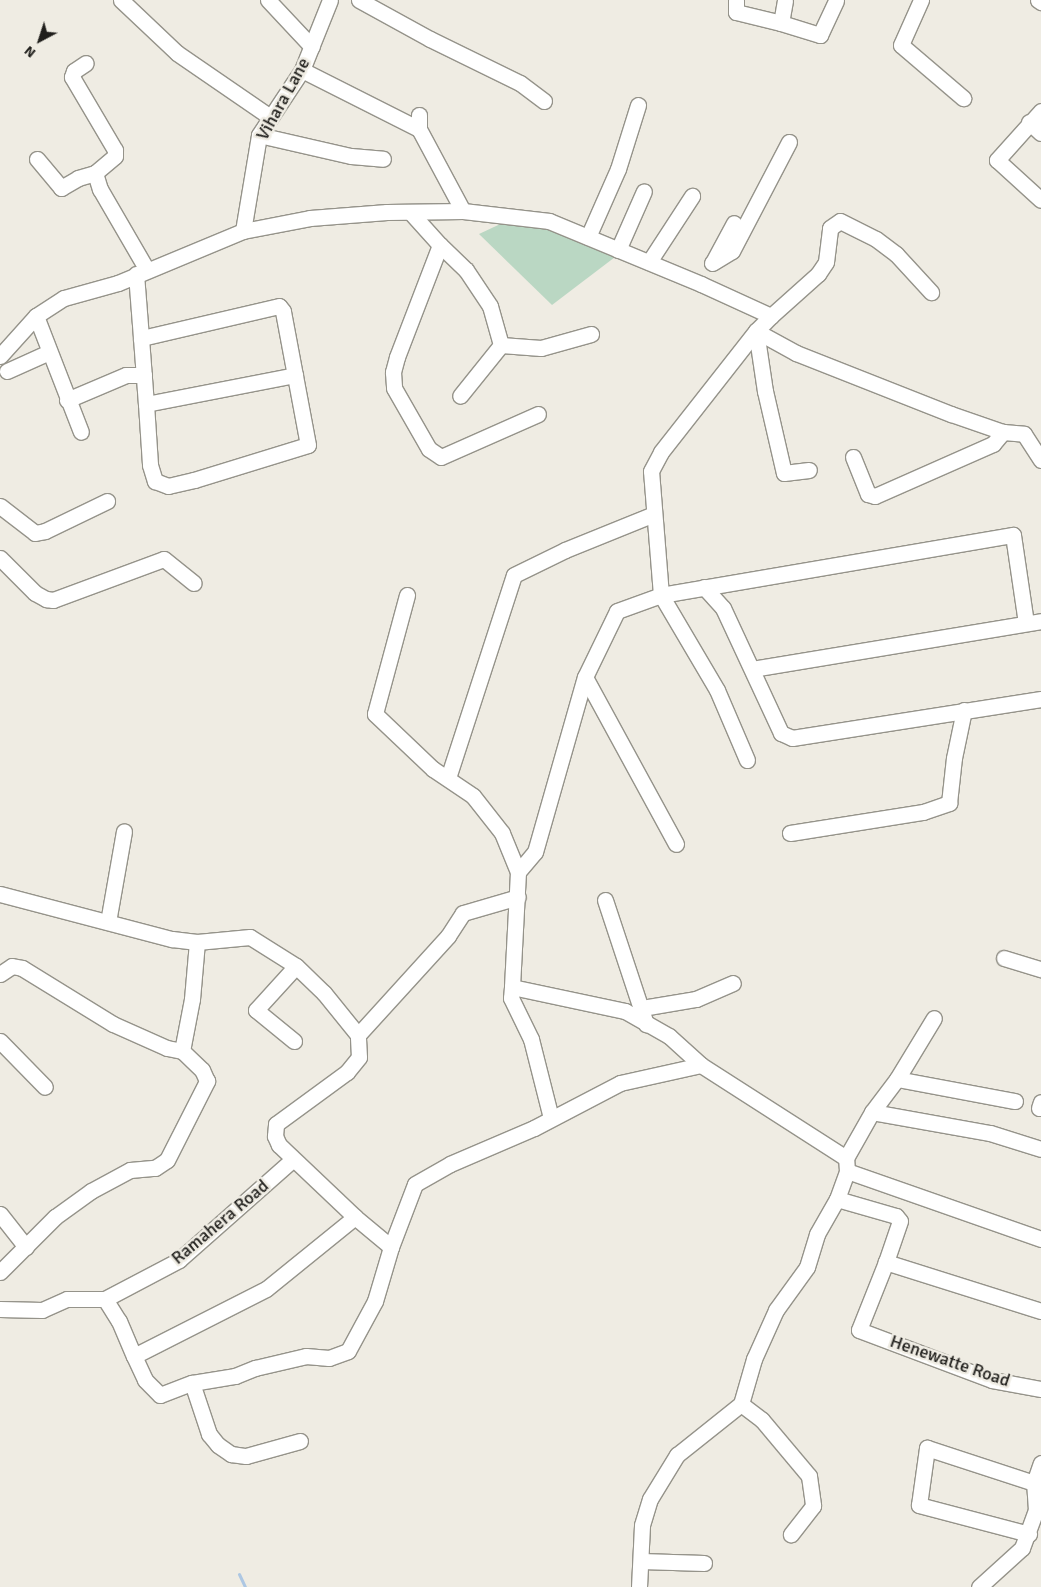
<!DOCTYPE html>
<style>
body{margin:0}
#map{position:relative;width:1041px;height:1587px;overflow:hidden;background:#efece3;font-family:Signika,sans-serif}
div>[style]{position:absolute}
.green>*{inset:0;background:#bad7c3}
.stream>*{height:3px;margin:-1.5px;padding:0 1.5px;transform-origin:1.5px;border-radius:1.5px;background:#adc7e3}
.roads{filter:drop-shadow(1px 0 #95938a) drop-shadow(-1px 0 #95938a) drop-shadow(0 1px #95938a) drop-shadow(0 -1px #95938a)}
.minor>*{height:15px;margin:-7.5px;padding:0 7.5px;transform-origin:7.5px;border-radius:7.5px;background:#fff}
span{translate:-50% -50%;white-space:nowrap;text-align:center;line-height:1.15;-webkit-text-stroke:5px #efece3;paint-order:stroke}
.street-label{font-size:18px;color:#201f1c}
.north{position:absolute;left:15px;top:15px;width:50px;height:50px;-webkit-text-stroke:4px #efece3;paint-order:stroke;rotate:220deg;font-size:14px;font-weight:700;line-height:20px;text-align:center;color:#201f1c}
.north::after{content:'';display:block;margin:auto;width:18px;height:22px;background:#201f1c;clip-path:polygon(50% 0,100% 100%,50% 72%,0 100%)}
</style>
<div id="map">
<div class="green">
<i style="clip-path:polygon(511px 219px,549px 226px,619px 254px,552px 305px,479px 234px)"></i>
</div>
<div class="stream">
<i style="left:239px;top:1574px;width:14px;rotate:65deg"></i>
</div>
<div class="roads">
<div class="minor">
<i style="left:121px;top:0;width:77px;rotate:43.4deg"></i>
<i style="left:177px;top:53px;width:113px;rotate:34.5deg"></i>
<i style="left:268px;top:0;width:64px;rotate:46.9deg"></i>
<i style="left:359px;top:0;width:81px;rotate:28.8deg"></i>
<i style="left:430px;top:39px;width:100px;rotate:26.1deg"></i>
<i style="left:520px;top:83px;width:30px;rotate:37deg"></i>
<i style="left:736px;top:0;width:12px;rotate:90deg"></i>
<i style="left:736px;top:12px;width:46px;rotate:13.7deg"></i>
<i style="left:781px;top:23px;width:23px;rotate:-80deg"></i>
<i style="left:921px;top:0;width:49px;rotate:114deg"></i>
<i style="left:901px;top:45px;width:82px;rotate:40.5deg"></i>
<i style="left:1038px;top:0;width:4px;rotate:34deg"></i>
<i style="left:781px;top:23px;width:41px;rotate:17.1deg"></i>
<i style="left:820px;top:35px;width:38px;rotate:-65deg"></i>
<i style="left:302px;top:70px;width:131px;rotate:26.8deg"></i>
<i style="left:1041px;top:111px;width:66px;rotate:131.9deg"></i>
<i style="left:997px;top:160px;width:59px;rotate:42.3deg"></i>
<i style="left:419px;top:115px;width:14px;rotate:90deg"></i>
<i style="left:419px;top:129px;width:93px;rotate:61.8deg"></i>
<i style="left:1029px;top:122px;width:16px;rotate:43deg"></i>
<i style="left:259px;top:135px;width:94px;rotate:12.9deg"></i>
<i style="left:351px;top:156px;width:32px;rotate:5deg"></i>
<i style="left:37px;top:159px;width:38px;rotate:50deg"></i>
<i style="left:61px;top:188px;width:20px;rotate:-30deg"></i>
<i style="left:78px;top:178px;width:18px;rotate:-16deg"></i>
<i style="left:95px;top:173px;width:26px;rotate:-40deg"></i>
<i style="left:115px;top:156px;width:6px;rotate:-90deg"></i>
<i style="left:115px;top:150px;width:85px;rotate:-120.5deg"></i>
<i style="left:72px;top:77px;width:6px;rotate:-72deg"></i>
<i style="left:74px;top:71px;width:14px;rotate:-34deg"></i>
<i style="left:95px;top:173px;width:17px;rotate:73deg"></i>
<i style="left:100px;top:189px;width:94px;rotate:59.9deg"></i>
<i style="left:412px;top:214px;width:42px;rotate:47.9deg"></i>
<i style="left:440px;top:245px;width:120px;rotate:111deg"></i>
<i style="left:397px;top:357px;width:16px;rotate:105deg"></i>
<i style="left:393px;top:372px;width:16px;rotate:86deg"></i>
<i style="left:394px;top:388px;width:70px;rotate:60.2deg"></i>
<i style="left:429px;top:449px;width:14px;rotate:34deg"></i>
<i style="left:441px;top:457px;width:106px;rotate:-23.9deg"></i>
<i style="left:243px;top:231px;width:97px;rotate:-80.5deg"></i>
<i style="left:259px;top:135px;width:78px;rotate:-56.5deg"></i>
<i style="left:302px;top:70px;width:75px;rotate:-68.2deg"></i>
<i style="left:588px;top:237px;width:74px;rotate:-66.2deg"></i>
<i style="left:618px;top:169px;width:67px;rotate:-72.6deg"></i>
<i style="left:440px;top:245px;width:36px;rotate:44deg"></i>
<i style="left:466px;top:270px;width:43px;rotate:56.3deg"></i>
<i style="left:490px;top:306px;width:41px;rotate:74.2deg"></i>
<i style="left:501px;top:345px;width:65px;rotate:128.8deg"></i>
<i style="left:618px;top:250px;width:64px;rotate:-66.2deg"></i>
<i style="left:649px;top:262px;width:79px;rotate:-56.9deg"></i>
<i style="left:713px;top:262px;width:44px;rotate:-61.7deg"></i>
<i style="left:712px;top:263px;width:23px;rotate:-31deg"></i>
<i style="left:732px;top:251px;width:123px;rotate:-62.4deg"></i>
<i style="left:136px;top:274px;width:64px;rotate:85.5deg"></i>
<i style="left:141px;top:338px;width:66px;rotate:85.7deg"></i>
<i style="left:146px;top:404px;width:61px;rotate:86.2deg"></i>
<i style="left:150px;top:465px;width:17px;rotate:73deg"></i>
<i style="left:155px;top:481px;width:14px;rotate:21deg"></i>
<i style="left:168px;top:486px;width:27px;rotate:-13deg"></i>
<i style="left:194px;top:480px;width:119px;rotate:-17.1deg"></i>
<i style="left:308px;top:445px;width:136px;rotate:-100.6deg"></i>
<i style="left:283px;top:311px;width:6px;rotate:-129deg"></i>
<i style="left:279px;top:306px;width:142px;rotate:166.9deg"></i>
<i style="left:36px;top:316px;width:124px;rotate:68.8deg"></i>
<i style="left:771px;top:316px;width:63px;rotate:-41.8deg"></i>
<i style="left:818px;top:274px;width:14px;rotate:-56deg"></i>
<i style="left:826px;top:262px;width:34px;rotate:-83deg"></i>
<i style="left:830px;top:228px;width:12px;rotate:-35deg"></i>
<i style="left:840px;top:221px;width:40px;rotate:26.6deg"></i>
<i style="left:876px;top:239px;width:25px;rotate:37deg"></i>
<i style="left:896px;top:254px;width:52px;rotate:47.4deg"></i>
<i style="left:501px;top:345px;width:40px;rotate:4.3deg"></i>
<i style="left:541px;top:348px;width:52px;rotate:-15.6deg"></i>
<i style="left:0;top:356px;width:54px;rotate:-48deg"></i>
<i style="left:36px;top:316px;width:33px;rotate:-33deg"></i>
<i style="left:64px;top:298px;width:56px;rotate:-15.5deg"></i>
<i style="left:118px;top:283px;width:135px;rotate:-22.6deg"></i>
<i style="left:243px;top:231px;width:68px;rotate:-11deg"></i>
<i style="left:310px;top:218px;width:77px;rotate:-4.5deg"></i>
<i style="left:387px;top:212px;width:76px;rotate:-0.8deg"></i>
<i style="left:463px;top:211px;width:87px;rotate:6.6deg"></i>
<i style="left:549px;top:221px;width:165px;rotate:22.5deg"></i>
<i style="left:701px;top:284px;width:77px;rotate:24.6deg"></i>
<i style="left:771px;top:316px;width:21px;rotate:135deg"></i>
<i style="left:756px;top:331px;width:46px;rotate:28.8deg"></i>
<i style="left:796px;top:353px;width:167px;rotate:21.5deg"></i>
<i style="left:951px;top:414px;width:55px;rotate:19.1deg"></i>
<i style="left:1003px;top:432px;width:21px;rotate:5deg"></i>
<i style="left:1024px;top:434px;width:31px;rotate:57deg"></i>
<i style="left:7px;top:371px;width:46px;rotate:-24.3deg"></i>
<i style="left:67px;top:400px;width:64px;rotate:-23deg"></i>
<i style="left:126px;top:375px;width:18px"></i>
<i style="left:146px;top:404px;width:152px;rotate:-11deg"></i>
<i style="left:853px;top:457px;width:40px;rotate:68deg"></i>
<i style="left:868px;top:494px;width:7px;rotate:16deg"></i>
<i style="left:875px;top:496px;width:129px;rotate:-23.8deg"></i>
<i style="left:993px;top:444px;width:16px;rotate:-50deg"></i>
<i style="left:0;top:506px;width:44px;rotate:37.6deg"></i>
<i style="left:35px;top:533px;width:10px;rotate:-11deg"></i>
<i style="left:45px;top:531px;width:69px;rotate:-25.8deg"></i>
<i style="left:0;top:558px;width:49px;rotate:45deg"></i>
<i style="left:35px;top:593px;width:13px;rotate:29deg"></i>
<i style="left:46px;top:599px;width:7px;rotate:8deg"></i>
<i style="left:53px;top:600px;width:118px;rotate:-20.3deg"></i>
<i style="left:164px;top:559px;width:38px;rotate:39deg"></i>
<i style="left:704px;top:587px;width:28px;rotate:48deg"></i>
<i style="left:723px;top:608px;width:138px;rotate:65.1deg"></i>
<i style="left:781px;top:733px;width:12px;rotate:24deg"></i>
<i style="left:792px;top:738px;width:252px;rotate:-8.9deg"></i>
<i style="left:407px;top:595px;width:123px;rotate:105.1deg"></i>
<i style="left:375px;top:714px;width:80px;rotate:43.5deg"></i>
<i style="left:433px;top:769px;width:48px;rotate:34deg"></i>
<i style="left:473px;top:796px;width:47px;rotate:51.9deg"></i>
<i style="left:502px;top:833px;width:42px;rotate:67.7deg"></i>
<i style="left:518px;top:872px;width:115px;rotate:93deg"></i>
<i style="left:512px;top:987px;width:116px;rotate:12deg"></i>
<i style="left:625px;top:1011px;width:51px;rotate:29.6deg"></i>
<i style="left:669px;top:1036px;width:43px;rotate:42.2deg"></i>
<i style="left:752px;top:669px;width:293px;rotate:-9.4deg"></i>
<i style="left:585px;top:677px;width:190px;rotate:61.4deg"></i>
<i style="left:747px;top:760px;width:76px;rotate:-113.2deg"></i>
<i style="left:717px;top:690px;width:110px;rotate:-120.5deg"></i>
<i style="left:661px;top:595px;width:124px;rotate:-94.6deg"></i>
<i style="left:651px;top:471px;width:21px;rotate:-62deg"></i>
<i style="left:661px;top:452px;width:154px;rotate:-51.9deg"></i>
<i style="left:756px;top:331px;width:61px;rotate:81.5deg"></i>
<i style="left:765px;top:391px;width:84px;rotate:77deg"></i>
<i style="left:784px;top:473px;width:25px;rotate:-7deg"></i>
<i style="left:448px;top:778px;width:213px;rotate:-72deg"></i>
<i style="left:514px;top:575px;width:57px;rotate:-26.1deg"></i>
<i style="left:565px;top:550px;width:96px;rotate:-22deg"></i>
<i style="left:790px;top:833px;width:135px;rotate:-9deg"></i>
<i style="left:923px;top:812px;width:28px;rotate:-19deg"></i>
<i style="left:949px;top:803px;width:45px;rotate:-83.7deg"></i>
<i style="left:954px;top:758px;width:49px;rotate:-78.2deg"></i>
<i style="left:518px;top:872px;width:26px;rotate:-50deg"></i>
<i style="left:535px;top:852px;width:182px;rotate:-74.1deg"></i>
<i style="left:585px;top:677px;width:73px;rotate:-64.1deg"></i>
<i style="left:617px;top:611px;width:47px;rotate:-20deg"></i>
<i style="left:661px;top:595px;width:357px;rotate:-9.7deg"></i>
<i style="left:1013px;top:535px;width:89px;rotate:81.6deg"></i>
<i style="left:0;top:894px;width:178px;rotate:14.7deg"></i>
<i style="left:172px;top:939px;width:25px;rotate:7deg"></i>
<i style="left:605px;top:900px;width:131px;rotate:71.7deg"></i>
<i style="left:108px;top:922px;width:92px;rotate:-80deg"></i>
<i style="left:1004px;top:958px;width:39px;rotate:17deg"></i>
<i style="left:0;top:974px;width:14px;rotate:-34deg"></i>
<i style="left:12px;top:966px;width:10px;rotate:11deg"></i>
<i style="left:22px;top:968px;width:107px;rotate:31.6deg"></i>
<i style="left:113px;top:1024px;width:59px;rotate:24deg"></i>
<i style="left:167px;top:1048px;width:15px;rotate:11deg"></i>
<i style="left:512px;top:987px;width:11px;rotate:95deg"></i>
<i style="left:511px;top:998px;width:46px;rotate:64deg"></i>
<i style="left:531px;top:1039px;width:81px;rotate:75.8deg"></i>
<i style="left:642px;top:1008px;width:55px;rotate:-9.5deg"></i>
<i style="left:696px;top:999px;width:40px;rotate:-23.4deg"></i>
<i style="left:0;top:1041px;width:64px;rotate:45.6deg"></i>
<i style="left:294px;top:1041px;width:49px;rotate:-140.8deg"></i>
<i style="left:256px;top:1010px;width:59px;rotate:-47.7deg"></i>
<i style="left:897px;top:1079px;width:120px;rotate:10.6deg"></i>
<i style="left:1039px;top:1108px;width:6px;rotate:-72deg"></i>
<i style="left:872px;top:1112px;width:41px;rotate:-52.9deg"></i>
<i style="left:897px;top:1079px;width:71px;rotate:-58.8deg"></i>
<i style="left:847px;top:1171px;width:206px;rotate:19.3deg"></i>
<i style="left:837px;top:1199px;width:61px;rotate:16.1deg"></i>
<i style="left:896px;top:1216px;width:6px;rotate:51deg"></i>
<i style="left:900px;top:1221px;width:43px;rotate:108.9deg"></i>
<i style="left:0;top:1214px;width:42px;rotate:51.8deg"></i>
<i style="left:355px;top:1217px;width:105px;rotate:-136.5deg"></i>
<i style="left:279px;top:1145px;width:10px;rotate:-114deg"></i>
<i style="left:275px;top:1136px;width:12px;rotate:-85deg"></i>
<i style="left:276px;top:1124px;width:88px;rotate:-36.2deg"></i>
<i style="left:347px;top:1072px;width:19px;rotate:-51deg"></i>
<i style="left:359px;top:1057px;width:22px;rotate:-93deg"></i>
<i style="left:391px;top:1247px;width:67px;rotate:-69.1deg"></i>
<i style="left:415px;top:1184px;width:40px;rotate:-29.7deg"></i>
<i style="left:450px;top:1164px;width:91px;rotate:-23.2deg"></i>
<i style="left:534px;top:1128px;width:97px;rotate:-27.6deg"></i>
<i style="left:620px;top:1083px;width:83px;rotate:-12.5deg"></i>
<i style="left:701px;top:1065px;width:172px;rotate:32.7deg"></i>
<i style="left:0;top:1272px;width:78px;rotate:-45deg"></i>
<i style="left:55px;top:1217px;width:44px;rotate:-35.8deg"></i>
<i style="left:91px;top:1191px;width:44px;rotate:-28.3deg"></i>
<i style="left:130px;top:1170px;width:25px;rotate:-5deg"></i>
<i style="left:155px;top:1168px;width:14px;rotate:-34deg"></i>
<i style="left:167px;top:1160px;width:89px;rotate:-63.1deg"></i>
<i style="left:207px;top:1081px;width:12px;rotate:-114deg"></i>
<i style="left:202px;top:1070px;width:28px;rotate:-136deg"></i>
<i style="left:182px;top:1051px;width:53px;rotate:-79.1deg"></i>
<i style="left:192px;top:999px;width:57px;rotate:-85deg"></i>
<i style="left:197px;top:942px;width:53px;rotate:-5.4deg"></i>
<i style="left:250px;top:937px;width:54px;rotate:32.2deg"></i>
<i style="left:296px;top:966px;width:39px;rotate:44deg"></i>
<i style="left:324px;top:993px;width:54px;rotate:51deg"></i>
<i style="left:358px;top:1035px;width:134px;rotate:-47.7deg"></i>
<i style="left:448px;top:936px;width:27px;rotate:-57deg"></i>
<i style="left:463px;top:913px;width:57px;rotate:-16.2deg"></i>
<i style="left:105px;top:1299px;width:26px;rotate:58deg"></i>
<i style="left:119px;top:1321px;width:38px;rotate:67deg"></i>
<i style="left:134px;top:1356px;width:26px;rotate:65deg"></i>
<i style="left:145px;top:1380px;width:21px;rotate:45deg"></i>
<i style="left:160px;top:1395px;width:34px;rotate:-21deg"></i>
<i style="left:192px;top:1383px;width:44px;rotate:-9.2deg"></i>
<i style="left:235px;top:1376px;width:22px;rotate:-22deg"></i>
<i style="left:255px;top:1368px;width:52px;rotate:-13.2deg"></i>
<i style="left:306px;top:1356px;width:23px;rotate:5deg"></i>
<i style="left:329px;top:1358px;width:20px;rotate:-20deg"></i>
<i style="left:348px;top:1351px;width:57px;rotate:-61.6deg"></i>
<i style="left:375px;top:1301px;width:56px;rotate:-73.5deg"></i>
<i style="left:391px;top:1247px;width:47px;rotate:-140.2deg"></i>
<i style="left:355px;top:1217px;width:114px;rotate:141deg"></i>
<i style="left:266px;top:1289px;width:148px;rotate:153.1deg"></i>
<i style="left:0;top:1309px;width:42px;rotate:1.4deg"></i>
<i style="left:42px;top:1310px;width:27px;rotate:-24deg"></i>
<i style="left:67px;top:1299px;width:38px"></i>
<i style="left:105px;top:1299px;width:84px;rotate:-27.8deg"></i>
<i style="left:179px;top:1260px;width:152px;rotate:-41.5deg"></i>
<i style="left:1041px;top:1311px;width:163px;rotate:-162.5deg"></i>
<i style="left:886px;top:1262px;width:73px;rotate:111.7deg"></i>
<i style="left:859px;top:1330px;width:142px;rotate:20.6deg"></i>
<i style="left:992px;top:1380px;width:50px;rotate:10.4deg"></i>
<i style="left:192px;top:1383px;width:54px;rotate:71.6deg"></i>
<i style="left:209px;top:1434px;width:14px;rotate:51deg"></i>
<i style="left:218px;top:1445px;width:16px;rotate:35deg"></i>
<i style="left:231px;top:1454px;width:15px;rotate:8deg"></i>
<i style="left:246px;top:1456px;width:56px;rotate:-15.5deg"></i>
<i style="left:741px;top:1404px;width:47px;rotate:-73.9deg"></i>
<i style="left:754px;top:1359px;width:54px;rotate:-65.8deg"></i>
<i style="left:776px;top:1310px;width:53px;rotate:-54.2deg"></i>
<i style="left:807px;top:1267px;width:34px;rotate:-73deg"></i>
<i style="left:817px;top:1234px;width:40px;rotate:-60.3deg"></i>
<i style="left:837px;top:1199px;width:30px;rotate:-70deg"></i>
<i style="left:847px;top:1171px;width:13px;rotate:-94deg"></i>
<i style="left:846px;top:1158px;width:53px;rotate:-60.5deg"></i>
<i style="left:872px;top:1112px;width:120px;rotate:10.1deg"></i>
<i style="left:990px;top:1133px;width:53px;rotate:17.4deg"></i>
<i style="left:741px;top:1404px;width:26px;rotate:37deg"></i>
<i style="left:762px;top:1420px;width:73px;rotate:50deg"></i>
<i style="left:809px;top:1476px;width:30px;rotate:82deg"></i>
<i style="left:813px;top:1506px;width:36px;rotate:128deg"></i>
<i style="left:1029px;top:1534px;width:114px;rotate:-165.2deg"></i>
<i style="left:919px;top:1505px;width:58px;rotate:-82deg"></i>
<i style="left:927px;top:1448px;width:113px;rotate:18.1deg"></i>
<i style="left:641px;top:1561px;width:63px;rotate:1.8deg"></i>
<i style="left:639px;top:1587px;width:62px;rotate:-87.2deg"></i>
<i style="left:642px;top:1525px;width:27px;rotate:-73deg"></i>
<i style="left:650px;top:1499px;width:52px;rotate:-58.5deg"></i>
<i style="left:677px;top:1455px;width:82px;rotate:-38.6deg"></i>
<i style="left:979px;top:1587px;width:58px;rotate:-42.2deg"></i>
<i style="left:1022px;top:1548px;width:40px;rotate:-69.8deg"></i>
<i style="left:1036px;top:1510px;width:27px;rotate:-94deg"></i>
<i style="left:1034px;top:1483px;width:21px;rotate:-71deg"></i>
</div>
</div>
<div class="street-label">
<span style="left:283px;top:99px;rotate:-61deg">Vihara Lane</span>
<span style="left:220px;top:1222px;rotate:-40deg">Ramahera Road</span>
<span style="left:950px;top:1361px;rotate:19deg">Henewatte Road</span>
</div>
<div class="north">N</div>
</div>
